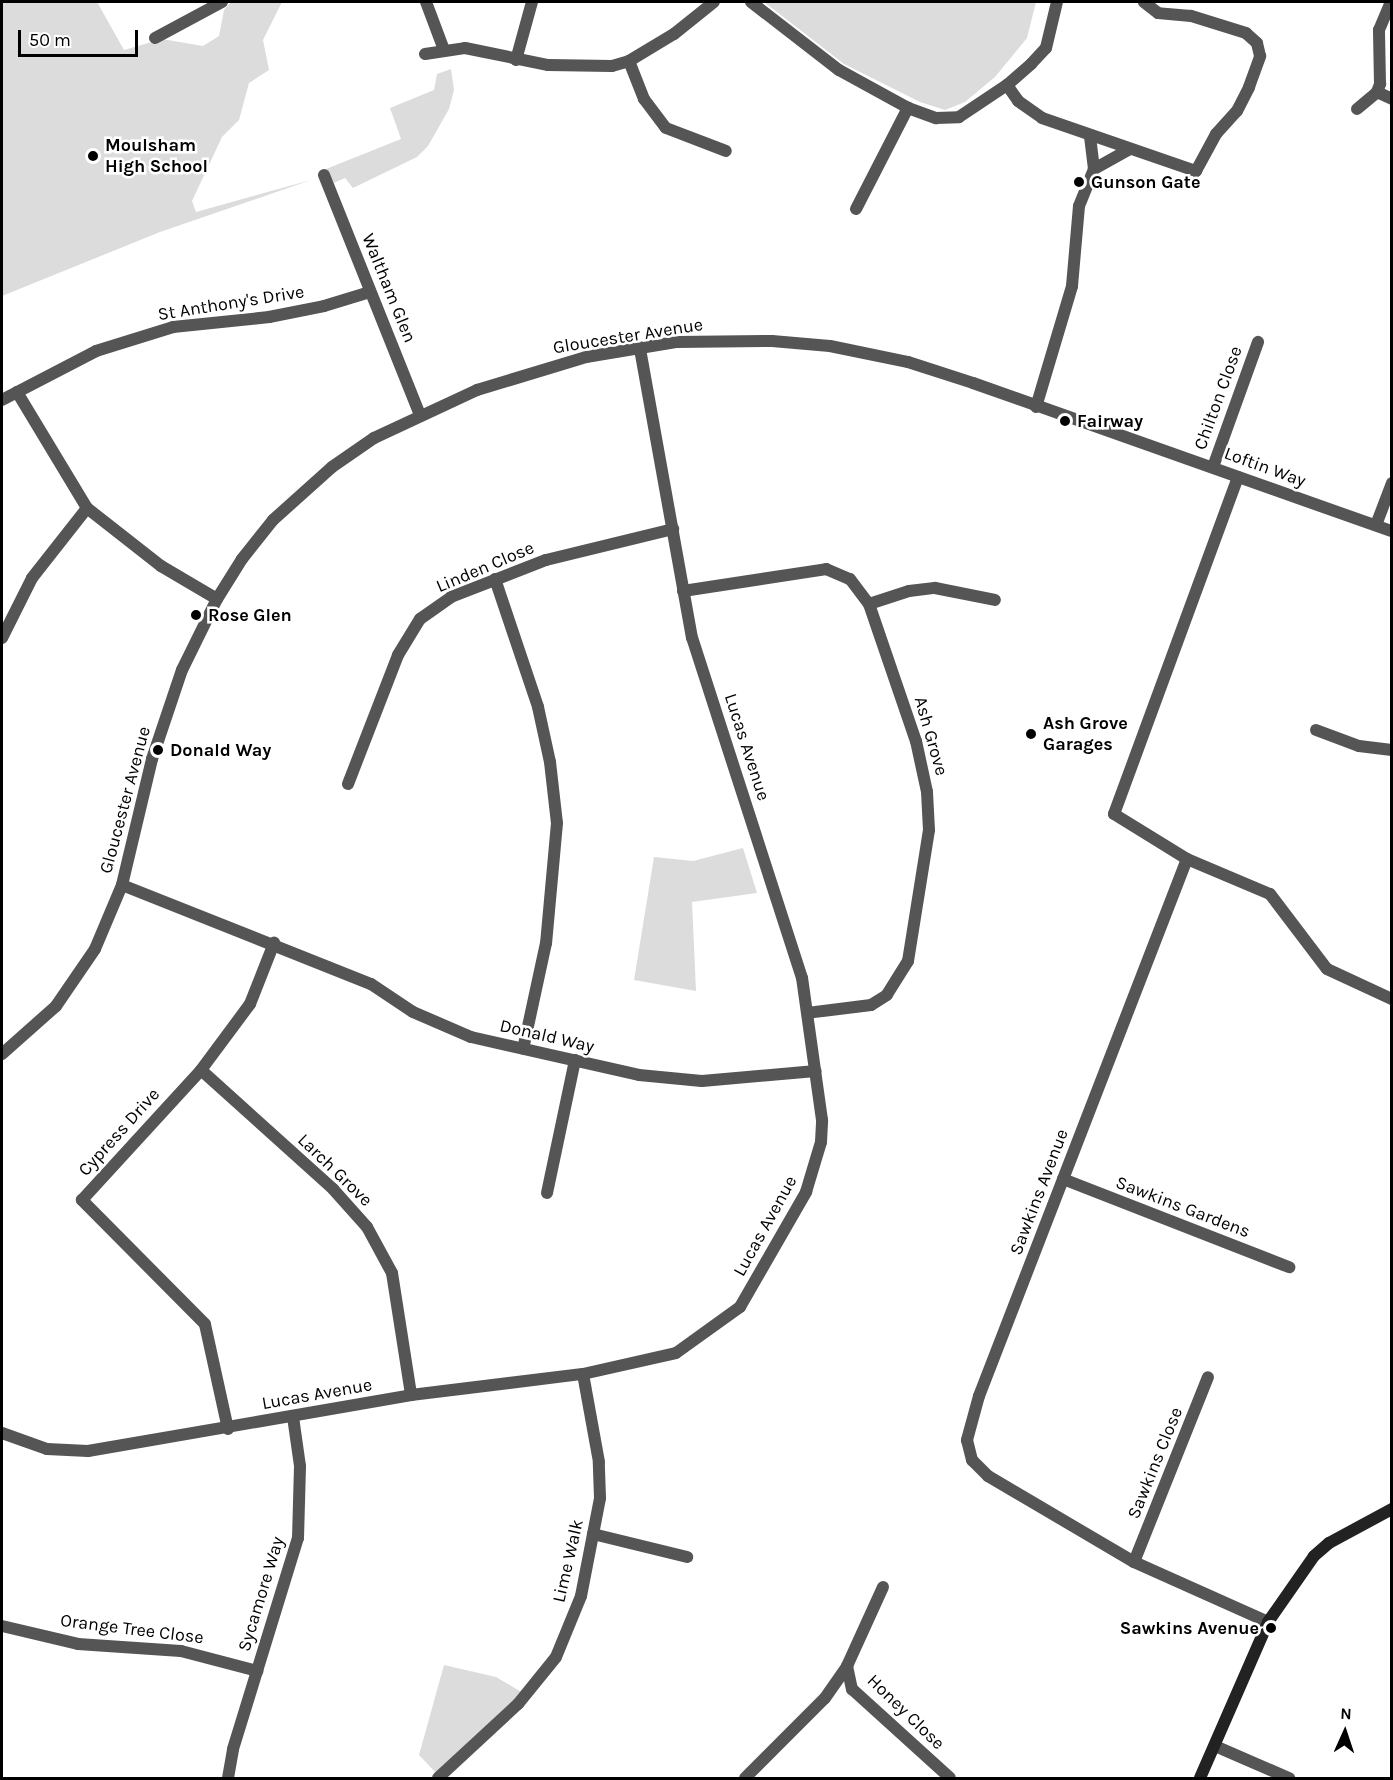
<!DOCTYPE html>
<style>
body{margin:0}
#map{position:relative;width:1393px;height:1780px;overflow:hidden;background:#fff;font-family:Karla,sans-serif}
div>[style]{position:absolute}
.green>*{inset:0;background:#dcdcdc}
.street>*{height:12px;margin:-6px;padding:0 6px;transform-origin:6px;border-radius:6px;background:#555}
.secondary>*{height:12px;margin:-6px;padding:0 6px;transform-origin:6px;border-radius:6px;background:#222}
.dots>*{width:16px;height:16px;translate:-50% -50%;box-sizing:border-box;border:3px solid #fff;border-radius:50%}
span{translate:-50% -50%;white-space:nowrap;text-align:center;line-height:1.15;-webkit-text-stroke:5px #fff;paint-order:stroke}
.poi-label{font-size:18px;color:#000;font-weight:700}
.left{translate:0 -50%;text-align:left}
.right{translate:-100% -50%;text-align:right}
.street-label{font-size:18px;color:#000}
.frame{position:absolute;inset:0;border:3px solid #000;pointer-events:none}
.north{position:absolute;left:1315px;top:1702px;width:60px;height:60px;-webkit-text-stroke:4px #fff;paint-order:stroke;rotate:3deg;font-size:16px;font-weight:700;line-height:24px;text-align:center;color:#000}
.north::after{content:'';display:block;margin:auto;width:21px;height:27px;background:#000;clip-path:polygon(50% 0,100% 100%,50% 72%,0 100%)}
.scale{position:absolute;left:18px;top:30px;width:120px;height:27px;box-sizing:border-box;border:3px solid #000;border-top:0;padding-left:8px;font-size:18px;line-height:21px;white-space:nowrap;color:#000;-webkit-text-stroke:4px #fff;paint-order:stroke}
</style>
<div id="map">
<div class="green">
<i style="clip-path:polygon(2px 2px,97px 2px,124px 50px,162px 39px,203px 46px,219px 36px,224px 10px,231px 2px,282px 2px,263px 40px,269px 70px,249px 83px,239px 120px,222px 137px,192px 201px,196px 212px,311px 180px,160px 232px,2px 296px)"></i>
<i style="clip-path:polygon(764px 2px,1036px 2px,1027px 38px,995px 77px,965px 102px,945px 110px,920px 102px,844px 64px)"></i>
<i style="clip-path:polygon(451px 69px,454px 90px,449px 109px,428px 146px,417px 157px,353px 188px,345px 178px,334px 183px,326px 169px,401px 139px,390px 108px,434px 90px,437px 74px)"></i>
<i style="clip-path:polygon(743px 848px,757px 893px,692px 902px,696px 991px,634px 980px,654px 857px,693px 861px)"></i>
<i style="clip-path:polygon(444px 1665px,496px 1677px,523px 1693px,436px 1773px,419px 1755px)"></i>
</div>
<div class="street">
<i style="left:426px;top:2px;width:51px;rotate:69.4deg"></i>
<i style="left:751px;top:2px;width:111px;rotate:37.7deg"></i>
<i style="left:839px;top:70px;width:79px;rotate:28.8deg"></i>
<i style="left:908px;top:108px;width:30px;rotate:20deg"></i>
<i style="left:936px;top:118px;width:23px;rotate:-2deg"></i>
<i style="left:959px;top:117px;width:58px;rotate:-33.7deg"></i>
<i style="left:1007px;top:85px;width:32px;rotate:-41deg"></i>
<i style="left:1031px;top:64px;width:22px;rotate:-47deg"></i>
<i style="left:1046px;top:48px;width:47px;rotate:-76.6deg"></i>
<i style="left:155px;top:38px;width:76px;rotate:-28.2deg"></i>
<i style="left:425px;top:54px;width:40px;rotate:-8.5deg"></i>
<i style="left:465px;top:48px;width:85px;rotate:11.6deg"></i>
<i style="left:548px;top:65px;width:64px;rotate:0.9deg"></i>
<i style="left:612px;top:66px;width:18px;rotate:-16deg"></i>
<i style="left:629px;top:61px;width:52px;rotate:-31deg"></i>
<i style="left:674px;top:34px;width:51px;rotate:-38.7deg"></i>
<i style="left:516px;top:60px;width:60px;rotate:-74.6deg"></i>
<i style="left:629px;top:61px;width:41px;rotate:68.5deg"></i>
<i style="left:644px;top:99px;width:36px;rotate:53deg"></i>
<i style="left:666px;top:128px;width:64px;rotate:21deg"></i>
<i style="left:1007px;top:85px;width:19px;rotate:55deg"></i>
<i style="left:1018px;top:101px;width:29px;rotate:35deg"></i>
<i style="left:1042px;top:118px;width:163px;rotate:19deg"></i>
<i style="left:1196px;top:171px;width:42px;rotate:-61.6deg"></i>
<i style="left:1216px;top:134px;width:31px;rotate:-48deg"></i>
<i style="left:1237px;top:111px;width:27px;rotate:-63deg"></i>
<i style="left:1249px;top:87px;width:33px;rotate:-70deg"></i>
<i style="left:1260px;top:56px;width:13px;rotate:-103deg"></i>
<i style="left:1257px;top:43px;width:15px;rotate:-138deg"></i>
<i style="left:1246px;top:33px;width:58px;rotate:-162.8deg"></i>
<i style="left:1191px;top:16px;width:33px;rotate:-175deg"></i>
<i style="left:1158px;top:13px;width:18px;rotate:-142deg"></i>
<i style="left:1377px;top:92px;width:17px;rotate:25deg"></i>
<i style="left:1357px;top:109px;width:26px;rotate:-40deg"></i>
<i style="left:1377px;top:92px;width:9px;rotate:-69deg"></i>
<i style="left:1380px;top:84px;width:54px;rotate:-91.1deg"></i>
<i style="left:1379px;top:30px;width:30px;rotate:-67deg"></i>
<i style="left:1094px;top:169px;width:39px;rotate:-29deg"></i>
<i style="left:324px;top:175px;width:258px;rotate:68.2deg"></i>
<i style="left:856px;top:209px;width:114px;rotate:-62.8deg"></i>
<i style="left:17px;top:392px;width:135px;rotate:58.9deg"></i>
<i style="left:87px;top:508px;width:94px;rotate:38.1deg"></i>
<i style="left:161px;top:566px;width:65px;rotate:30.5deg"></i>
<i style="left:2px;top:400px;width:106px;rotate:-27.5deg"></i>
<i style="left:96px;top:351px;width:81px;rotate:-17.3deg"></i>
<i style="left:173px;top:327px;width:97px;rotate:-5.9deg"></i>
<i style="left:269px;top:317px;width:56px;rotate:-11.3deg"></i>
<i style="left:324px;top:306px;width:48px;rotate:-16.9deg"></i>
<i style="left:1036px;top:407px;width:126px;rotate:-73.4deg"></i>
<i style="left:1072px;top:286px;width:80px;rotate:-85deg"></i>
<i style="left:1079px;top:206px;width:40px;rotate:-68deg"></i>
<i style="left:1094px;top:169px;width:34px;rotate:-97deg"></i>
<i style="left:1213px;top:467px;width:133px;rotate:-70.2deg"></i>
<i style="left:1238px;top:477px;width:359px;rotate:110.2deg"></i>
<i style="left:1114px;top:814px;width:86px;rotate:31.7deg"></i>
<i style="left:1187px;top:859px;width:90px;rotate:22.9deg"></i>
<i style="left:1270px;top:894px;width:94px;rotate:52.8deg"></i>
<i style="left:1327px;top:969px;width:72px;rotate:24.8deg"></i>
<i style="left:1376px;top:525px;width:45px;rotate:-69.1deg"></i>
<i style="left:495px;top:579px;width:135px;rotate:71.4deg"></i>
<i style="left:538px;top:707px;width:56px;rotate:77.7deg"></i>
<i style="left:550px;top:762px;width:61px;rotate:83.5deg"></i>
<i style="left:557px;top:823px;width:121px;rotate:95.2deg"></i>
<i style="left:546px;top:943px;width:108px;rotate:102.2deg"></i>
<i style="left:683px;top:591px;width:145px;rotate:-8.7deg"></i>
<i style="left:826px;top:569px;width:26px;rotate:23deg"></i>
<i style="left:850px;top:579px;width:31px;rotate:53deg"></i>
<i style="left:869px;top:604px;width:145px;rotate:71.1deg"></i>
<i style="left:916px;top:741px;width:52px;rotate:77.8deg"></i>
<i style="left:927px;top:792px;width:38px;rotate:87deg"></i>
<i style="left:929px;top:830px;width:133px;rotate:99.1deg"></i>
<i style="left:908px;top:961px;width:40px;rotate:122deg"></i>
<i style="left:887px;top:995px;width:19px;rotate:148deg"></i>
<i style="left:871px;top:1005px;width:64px;rotate:172.9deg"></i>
<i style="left:869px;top:604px;width:42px;rotate:-18deg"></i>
<i style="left:909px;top:591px;width:26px;rotate:-7deg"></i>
<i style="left:935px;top:588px;width:61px;rotate:11.3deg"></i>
<i style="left:2px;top:638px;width:67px;rotate:-63.4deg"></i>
<i style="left:32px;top:578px;width:89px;rotate:-51.8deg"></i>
<i style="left:1316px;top:730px;width:46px;rotate:20.4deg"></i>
<i style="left:1359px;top:746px;width:33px;rotate:7deg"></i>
<i style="left:348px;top:784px;width:138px;rotate:-68.8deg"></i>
<i style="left:398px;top:655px;width:42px;rotate:-58.6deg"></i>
<i style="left:420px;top:619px;width:38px;rotate:-35deg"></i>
<i style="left:451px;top:597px;width:102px;rotate:-21.3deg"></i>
<i style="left:546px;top:560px;width:131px;rotate:-13.7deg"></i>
<i style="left:1187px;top:859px;width:576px;rotate:111.17deg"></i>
<i style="left:979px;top:1396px;width:46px;rotate:105.3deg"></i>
<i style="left:967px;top:1440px;width:21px;rotate:76deg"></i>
<i style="left:972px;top:1460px;width:23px;rotate:45deg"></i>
<i style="left:988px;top:1476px;width:169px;rotate:30.5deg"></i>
<i style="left:1134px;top:1562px;width:147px;rotate:24.1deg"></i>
<i style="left:122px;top:885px;width:268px;rotate:21.7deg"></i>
<i style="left:371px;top:984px;width:50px;rotate:33.7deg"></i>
<i style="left:413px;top:1012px;width:63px;rotate:23.3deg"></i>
<i style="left:471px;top:1037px;width:172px;rotate:12.7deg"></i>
<i style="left:639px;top:1075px;width:63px;rotate:5.4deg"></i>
<i style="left:702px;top:1081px;width:114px;rotate:-5deg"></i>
<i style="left:2px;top:1054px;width:72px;rotate:-41.6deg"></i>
<i style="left:56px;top:1006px;width:69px;rotate:-55.6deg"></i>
<i style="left:95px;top:949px;width:69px;rotate:-67.1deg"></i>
<i style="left:122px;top:885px;width:130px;rotate:-76.6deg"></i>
<i style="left:152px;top:759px;width:94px;rotate:-71.4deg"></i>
<i style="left:182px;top:670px;width:79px;rotate:-63.8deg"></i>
<i style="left:217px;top:599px;width:47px;rotate:-58deg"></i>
<i style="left:242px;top:559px;width:50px;rotate:-51.5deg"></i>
<i style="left:273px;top:520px;width:79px;rotate:-41.9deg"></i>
<i style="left:332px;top:467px;width:51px;rotate:-34.6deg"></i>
<i style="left:374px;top:438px;width:114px;rotate:-25deg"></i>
<i style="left:477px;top:390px;width:114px;rotate:-16.8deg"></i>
<i style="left:586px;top:357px;width:91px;rotate:-9.5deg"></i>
<i style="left:676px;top:342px;width:96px;rotate:-0.6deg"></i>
<i style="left:772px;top:341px;width:58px;rotate:4.9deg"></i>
<i style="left:830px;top:346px;width:80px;rotate:11.6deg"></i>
<i style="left:908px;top:362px;width:68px;rotate:17.9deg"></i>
<i style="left:973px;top:383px;width:444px;rotate:19.5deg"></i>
<i style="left:201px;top:1070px;width:178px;rotate:42deg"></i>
<i style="left:333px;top:1189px;width:51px;rotate:48.2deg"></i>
<i style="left:367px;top:1227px;width:52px;rotate:61.5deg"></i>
<i style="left:392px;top:1273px;width:123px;rotate:81.1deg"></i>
<i style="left:1063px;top:1179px;width:243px;rotate:21.3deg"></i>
<i style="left:547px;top:1193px;width:136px;rotate:-78.1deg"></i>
<i style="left:228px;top:1429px;width:107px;rotate:-102.4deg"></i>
<i style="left:205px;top:1324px;width:175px;rotate:-134.8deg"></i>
<i style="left:82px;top:1200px;width:176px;rotate:-47.5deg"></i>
<i style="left:201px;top:1070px;width:82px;rotate:-53.4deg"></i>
<i style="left:250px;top:1004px;width:66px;rotate:-68.5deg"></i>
<i style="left:2px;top:1433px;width:48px;rotate:19.6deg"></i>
<i style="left:47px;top:1449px;width:41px;rotate:2.8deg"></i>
<i style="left:88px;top:1451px;width:328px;rotate:-9.8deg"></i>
<i style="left:411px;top:1395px;width:173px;rotate:-7deg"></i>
<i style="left:583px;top:1374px;width:95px;rotate:-12.7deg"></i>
<i style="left:676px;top:1353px;width:79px;rotate:-35.7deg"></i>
<i style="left:740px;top:1307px;width:133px;rotate:-60.1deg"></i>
<i style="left:806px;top:1192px;width:52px;rotate:-73.3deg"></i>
<i style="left:821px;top:1142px;width:22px;rotate:-87deg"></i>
<i style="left:822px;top:1120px;width:143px;rotate:-98deg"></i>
<i style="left:802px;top:978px;width:357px;rotate:-107.9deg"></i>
<i style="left:692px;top:638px;width:295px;rotate:-100.2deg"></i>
<i style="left:593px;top:1534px;width:97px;rotate:13.7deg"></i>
<i style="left:1134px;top:1562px;width:199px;rotate:-68.2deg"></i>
<i style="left:883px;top:1587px;width:87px;rotate:114.5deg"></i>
<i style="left:847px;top:1666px;width:24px;rotate:78deg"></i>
<i style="left:852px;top:1689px;width:132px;rotate:42.2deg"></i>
<i style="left:2px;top:1626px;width:78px;rotate:13.3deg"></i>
<i style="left:78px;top:1644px;width:103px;rotate:3.9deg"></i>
<i style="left:181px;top:1651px;width:79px;rotate:14.7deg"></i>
<i style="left:1215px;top:1746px;width:81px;rotate:23.4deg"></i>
<i style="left:228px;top:1778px;width:29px;rotate:-80deg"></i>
<i style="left:233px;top:1749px;width:221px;rotate:-72.9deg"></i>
<i style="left:298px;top:1538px;width:72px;rotate:-88.4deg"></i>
<i style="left:300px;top:1466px;width:49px;rotate:-98.1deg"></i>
<i style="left:438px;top:1778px;width:109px;rotate:-42.8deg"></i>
<i style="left:518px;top:1704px;width:60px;rotate:-51deg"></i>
<i style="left:556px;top:1657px;width:66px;rotate:-67.7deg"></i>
<i style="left:581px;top:1596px;width:100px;rotate:-79deg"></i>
<i style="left:600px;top:1498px;width:36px;rotate:-92deg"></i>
<i style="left:599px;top:1462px;width:89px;rotate:-100.3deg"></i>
<i style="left:745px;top:1778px;width:113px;rotate:-45deg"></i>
<i style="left:825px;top:1698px;width:39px;rotate:-55deg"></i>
</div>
<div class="secondary">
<i style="left:1200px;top:1778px;width:170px;rotate:-66.4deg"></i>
<i style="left:1268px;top:1622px;width:80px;rotate:-55.1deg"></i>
<i style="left:1314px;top:1556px;width:20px;rotate:-41deg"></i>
<i style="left:1329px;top:1543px;width:72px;rotate:-28.4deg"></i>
</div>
<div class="dots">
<i style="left:93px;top:156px;background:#000"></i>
<i style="left:1079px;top:182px;background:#000"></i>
<i style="left:1065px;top:421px;background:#000"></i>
<i style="left:196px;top:615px;background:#000"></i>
<i style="left:1031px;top:734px;background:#000"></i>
<i style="left:158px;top:750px;background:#000"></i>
<i style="left:1271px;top:1628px;background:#000"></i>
</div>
<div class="poi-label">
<span class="left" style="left:105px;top:156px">Moulsham<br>High School</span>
<span class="left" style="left:1091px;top:182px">Gunson Gate</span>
<span class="left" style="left:1077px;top:421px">Fairway</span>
<span class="left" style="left:208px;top:615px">Rose Glen</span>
<span class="left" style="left:1043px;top:734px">Ash Grove<br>Garages</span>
<span class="left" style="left:170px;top:750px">Donald Way</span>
<span class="right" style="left:1259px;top:1628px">Sawkins Avenue</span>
</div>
<div class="street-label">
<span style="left:389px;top:288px;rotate:68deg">Waltham Glen</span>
<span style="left:231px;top:303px;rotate:-9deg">St Anthony's Drive</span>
<span style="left:628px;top:336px;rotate:-9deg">Gloucester Avenue</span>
<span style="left:1218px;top:398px;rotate:-70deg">Chilton Close</span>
<span style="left:1265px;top:467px;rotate:20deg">Loftin Way</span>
<span style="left:485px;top:567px;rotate:-23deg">Linden Close</span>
<span style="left:931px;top:736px;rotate:74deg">Ash Grove</span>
<span style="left:747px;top:747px;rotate:72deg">Lucas Avenue</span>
<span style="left:125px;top:800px;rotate:-75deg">Gloucester Avenue</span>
<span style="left:547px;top:1036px;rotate:13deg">Donald Way</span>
<span style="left:119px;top:1132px;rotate:-48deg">Cypress Drive</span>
<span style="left:335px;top:1170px;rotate:44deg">Larch Grove</span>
<span style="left:1039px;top:1192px;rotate:-69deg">Sawkins Avenue</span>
<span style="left:1183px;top:1207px;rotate:21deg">Sawkins Gardens</span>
<span style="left:765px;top:1226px;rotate:-61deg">Lucas Avenue</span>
<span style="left:317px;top:1394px;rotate:-10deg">Lucas Avenue</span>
<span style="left:1155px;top:1463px;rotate:-68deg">Sawkins Close</span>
<span style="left:568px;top:1561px;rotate:-77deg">Lime Walk</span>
<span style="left:261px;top:1594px;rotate:-73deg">Sycamore Way</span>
<span style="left:132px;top:1629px;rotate:7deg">Orange Tree Close</span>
<span style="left:906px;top:1712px;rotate:44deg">Honey Close</span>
</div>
<div class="frame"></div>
<div class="north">N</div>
<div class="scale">50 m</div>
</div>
